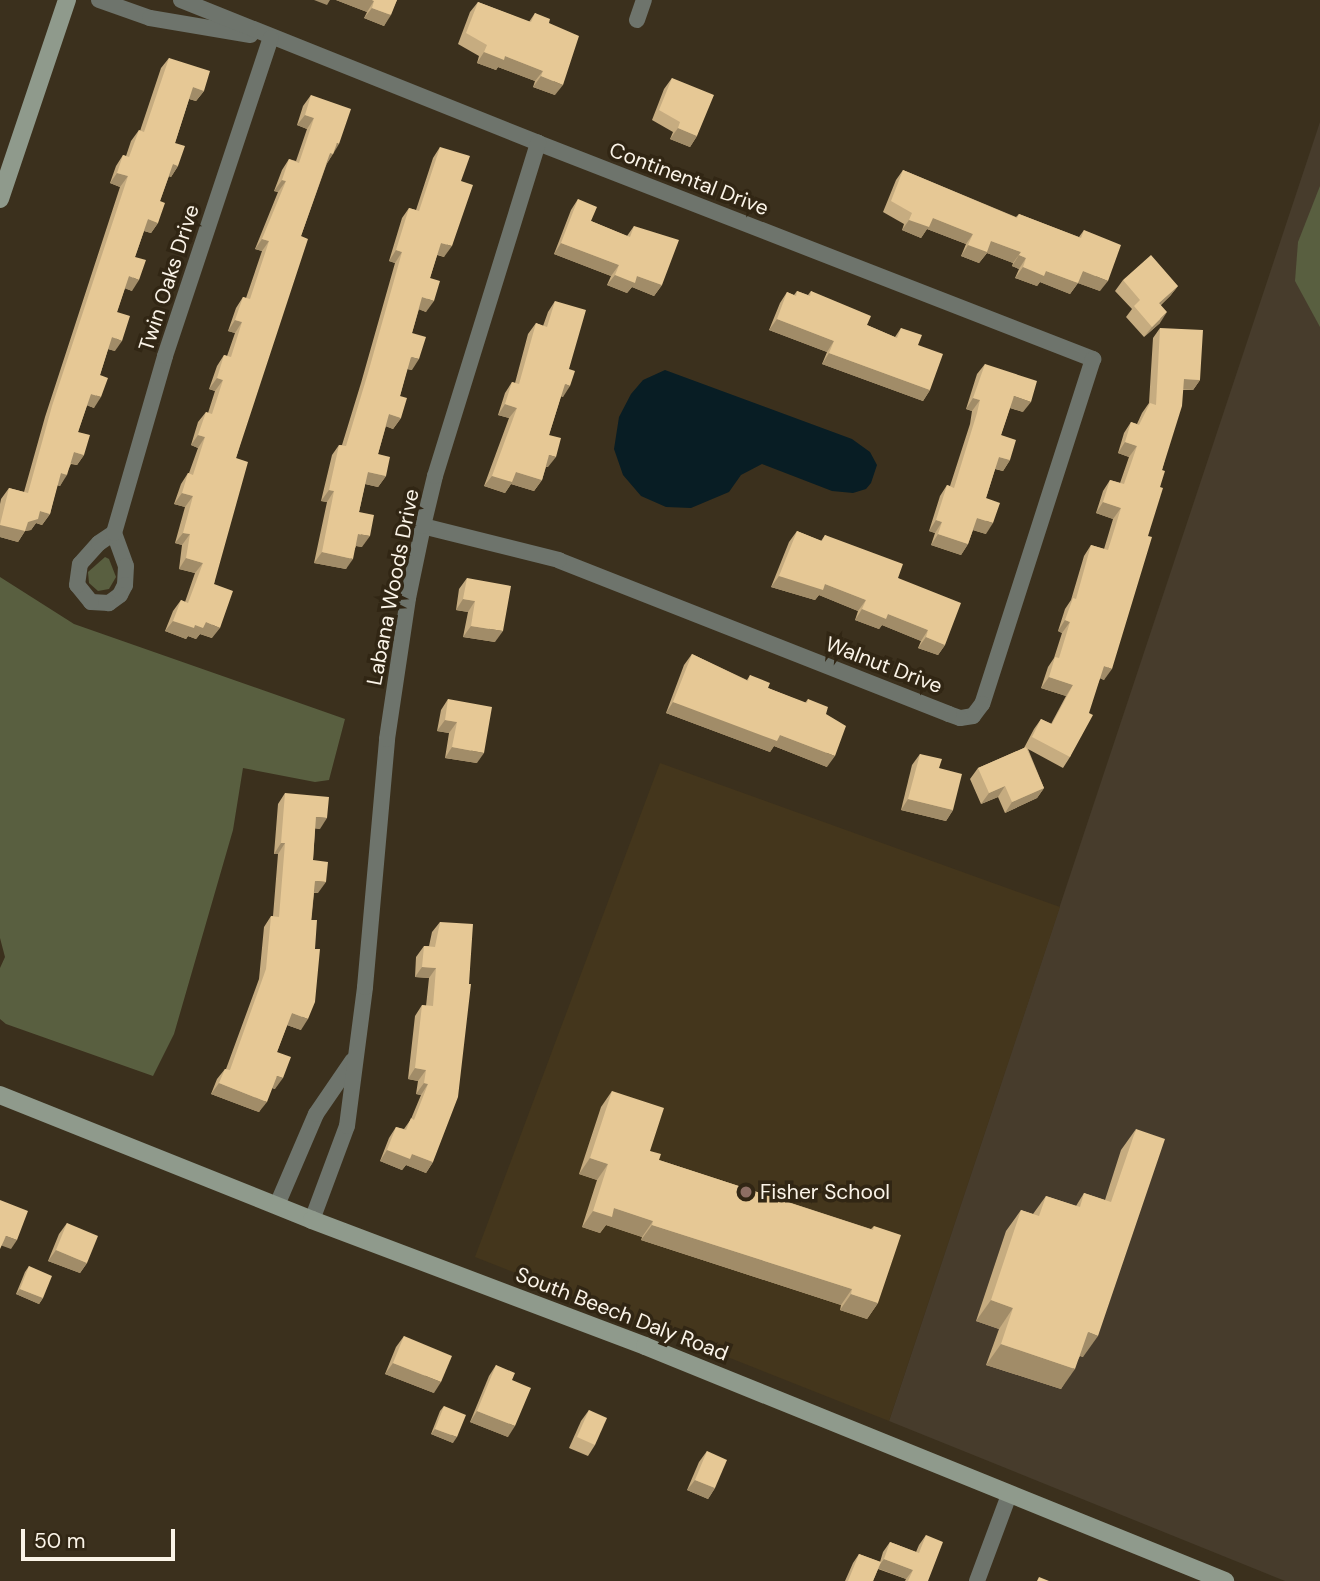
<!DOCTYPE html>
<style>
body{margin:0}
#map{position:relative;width:1320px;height:1581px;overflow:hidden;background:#3b301d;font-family:"DM Sans",sans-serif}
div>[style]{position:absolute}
.industrial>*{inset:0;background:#473c2c}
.built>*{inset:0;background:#44361c}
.green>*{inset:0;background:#595f40}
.water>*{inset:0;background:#081d24}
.street>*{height:16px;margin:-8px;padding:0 8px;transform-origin:8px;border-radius:8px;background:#6e746c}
.secondary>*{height:18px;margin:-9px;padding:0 9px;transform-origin:9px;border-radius:9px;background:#8f9a8c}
.wall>*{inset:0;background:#c6ac80}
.shaded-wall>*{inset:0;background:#a18c68}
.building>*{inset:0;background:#e6c895}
.dots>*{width:19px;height:19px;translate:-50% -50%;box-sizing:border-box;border:4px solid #312614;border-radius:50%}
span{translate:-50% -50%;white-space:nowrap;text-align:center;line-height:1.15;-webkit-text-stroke:7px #312614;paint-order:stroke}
.street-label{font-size:21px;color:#fbf4e8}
.poi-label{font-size:21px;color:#fbf4e8}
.left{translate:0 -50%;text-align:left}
.scale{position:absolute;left:21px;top:1529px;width:154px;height:32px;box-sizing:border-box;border:4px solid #fbf4e8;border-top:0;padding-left:9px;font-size:21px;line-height:24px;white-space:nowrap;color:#fbf4e8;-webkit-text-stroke:5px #312614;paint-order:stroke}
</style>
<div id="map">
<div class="industrial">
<i style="clip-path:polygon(1320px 122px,1320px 1581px,1285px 1581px,889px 1421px)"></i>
</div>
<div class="built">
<i style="clip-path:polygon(660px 763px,1060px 907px,889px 1421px,475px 1257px)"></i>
</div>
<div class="green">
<i style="clip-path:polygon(1320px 186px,1320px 327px,1295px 281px,1298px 242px)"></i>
<i style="clip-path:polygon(105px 557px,109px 559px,116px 577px,109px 589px,98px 591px,89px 583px,88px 572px)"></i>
<i style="clip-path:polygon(0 577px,74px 624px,345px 719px,329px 780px,315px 782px,243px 768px,233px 830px,174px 1034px,153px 1076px,6px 1024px,0 1019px,0 968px,5px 957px,0 938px)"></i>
</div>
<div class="water">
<i style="clip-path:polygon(665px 370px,852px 439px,870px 452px,877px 465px,871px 483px,866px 489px,853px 493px,832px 491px,762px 464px,741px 475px,729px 492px,691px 508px,666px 507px,641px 496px,623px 475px,614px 449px,619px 417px,631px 394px,643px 380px)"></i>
</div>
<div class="street">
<i style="left:99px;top:0;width:54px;rotate:19.4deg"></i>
<i style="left:150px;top:18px;width:102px;rotate:9.6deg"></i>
<i style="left:181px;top:0;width:385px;rotate:21.8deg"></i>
<i style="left:538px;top:143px;width:596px;rotate:21.27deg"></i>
<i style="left:1093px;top:359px;width:362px;rotate:107.8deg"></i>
<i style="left:982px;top:704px;width:15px;rotate:127deg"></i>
<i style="left:973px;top:716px;width:13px;rotate:171deg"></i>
<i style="left:960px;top:718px;width:12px;rotate:-160deg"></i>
<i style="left:949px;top:714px;width:419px;rotate:-158.5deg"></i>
<i style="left:559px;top:560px;width:140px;rotate:-166deg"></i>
<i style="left:637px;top:20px;width:21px;rotate:-71deg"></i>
<i style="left:114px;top:533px;width:35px;rotate:70deg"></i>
<i style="left:126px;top:566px;width:19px;rotate:93deg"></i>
<i style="left:125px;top:585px;width:11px;rotate:117deg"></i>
<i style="left:120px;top:595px;width:14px;rotate:144deg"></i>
<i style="left:109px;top:603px;width:18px;rotate:-177deg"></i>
<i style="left:91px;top:602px;width:22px;rotate:-129deg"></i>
<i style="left:77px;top:585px;width:21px;rotate:-82deg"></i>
<i style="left:80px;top:564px;width:28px;rotate:-48deg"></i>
<i style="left:99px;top:543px;width:18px;rotate:-34deg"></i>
<i style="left:114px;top:533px;width:184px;rotate:-73.9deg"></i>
<i style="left:165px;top:356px;width:335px;rotate:-71.6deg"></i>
<i style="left:277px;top:1205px;width:99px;rotate:-66.8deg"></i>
<i style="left:316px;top:1114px;width:65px;rotate:-55.6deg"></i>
<i style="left:312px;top:1220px;width:100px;rotate:-69.6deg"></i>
<i style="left:347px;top:1126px;width:140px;rotate:-82.6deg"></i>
<i style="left:365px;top:987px;width:249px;rotate:-84.9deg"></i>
<i style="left:387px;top:739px;width:143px;rotate:-81.5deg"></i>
<i style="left:408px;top:598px;width:74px;rotate:-78.2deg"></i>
<i style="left:423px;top:526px;width:51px;rotate:-76.5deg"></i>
<i style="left:435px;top:476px;width:349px;rotate:-72.8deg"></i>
<i style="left:977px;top:1581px;width:92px;rotate:-69.6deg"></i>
</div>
<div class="secondary">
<i style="left:0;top:199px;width:210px;rotate:-71.4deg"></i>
<i style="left:0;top:1095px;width:336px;rotate:21.8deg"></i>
<i style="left:312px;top:1220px;width:356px;rotate:20.7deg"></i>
<i style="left:645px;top:1346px;width:626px;rotate:22.06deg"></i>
</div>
<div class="wall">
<i style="clip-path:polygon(336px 0,397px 0,384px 26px,364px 18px,367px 12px)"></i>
<i style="clip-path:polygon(478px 2px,529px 22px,535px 13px,549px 23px,555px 95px,533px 87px,535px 81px,498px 67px,496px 70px,477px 63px,479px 56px,458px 44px,470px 12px)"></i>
<i style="clip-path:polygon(169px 58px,204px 91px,196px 101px,189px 99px,175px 143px,178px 166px,171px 177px,169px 176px,160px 201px,158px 223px,151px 233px,144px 231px,135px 257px,132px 291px,125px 288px,117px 312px,115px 351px,108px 349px,100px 375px,94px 408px,87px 405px,78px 432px,84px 455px,77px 465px,71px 464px,60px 486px,57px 485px,50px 514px,42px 525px,36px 523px,31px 530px,25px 531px,18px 542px,0 537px,0 504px,1px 499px,9px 488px,24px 492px,45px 417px,120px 187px,110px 183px,116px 166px,123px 155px,126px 156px,131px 141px,139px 130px,140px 131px,161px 68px)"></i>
<i style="clip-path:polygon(672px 78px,697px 136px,690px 147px,670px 139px,673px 132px,652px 120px,664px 89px)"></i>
<i style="clip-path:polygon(311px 95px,334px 152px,327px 163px,301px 236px,236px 458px,214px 584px,212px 638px,200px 634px,196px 639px,188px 636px,186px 639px,165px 631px,173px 611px,181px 600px,185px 602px,195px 573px,179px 569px,182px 545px,175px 543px,185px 507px,174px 504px,181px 484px,188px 473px,189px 473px,198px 448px,191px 445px,198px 422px,206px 412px,208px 413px,215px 391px,209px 389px,217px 366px,224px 355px,227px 356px,235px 333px,228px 331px,236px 308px,243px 297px,246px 298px,262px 251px,255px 249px,278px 192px,274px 191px,282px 170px,289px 159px,296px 161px,307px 129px,297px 125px,303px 106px)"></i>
<i style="clip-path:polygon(440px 147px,461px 181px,444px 257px,437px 255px,430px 278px,426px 312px,419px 309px,412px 333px,412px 370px,407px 369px,400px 396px,401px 418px,393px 429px,386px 426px,378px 454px,386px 476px,378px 487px,365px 484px,359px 512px,362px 547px,356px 546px,346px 569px,314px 563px,327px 502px,321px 501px,332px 455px,339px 445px,342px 445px,361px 383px,395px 263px,389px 261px,402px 218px,409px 208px,416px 210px,433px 158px)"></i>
<i style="clip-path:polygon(903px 170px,1016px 217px,1019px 214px,1079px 237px,1084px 230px,1100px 291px,1078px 283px,1070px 294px,1040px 282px,1037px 286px,1015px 278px,1019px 269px,1012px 266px,1013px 263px,987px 253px,979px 263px,961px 256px,966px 244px,927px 229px,921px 238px,902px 230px,904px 224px,883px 212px,896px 180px)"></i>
<i style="clip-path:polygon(578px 199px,591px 221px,627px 236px,634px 226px,662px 285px,654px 296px,632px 287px,627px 293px,607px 285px,611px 276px,554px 254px,571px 210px)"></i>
<i style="clip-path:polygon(1123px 280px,1178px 286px,1170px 296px,1161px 305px,1160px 323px,1144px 337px,1126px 317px,1132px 309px,1115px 291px)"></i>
<i style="clip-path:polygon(797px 291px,808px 295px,811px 291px,867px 325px,895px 337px,901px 328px,918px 345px,930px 390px,923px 401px,822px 364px,827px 352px,769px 330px,780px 303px,787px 292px,794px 295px)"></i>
<i style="clip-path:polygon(555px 301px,569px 369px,563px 397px,561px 396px,549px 435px,548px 467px,546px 467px,542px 480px,534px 491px,511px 484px,505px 493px,484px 486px,509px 418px,498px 415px,505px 393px,512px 382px,515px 383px,528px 334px,536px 323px,543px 326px,548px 312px)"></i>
<i style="clip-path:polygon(1160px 328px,1200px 380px,1193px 390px,1183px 390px,1162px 470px,1160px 487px,1104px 680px,1100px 678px,1070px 757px,1063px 768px,1028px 749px,1044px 788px,1037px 798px,1005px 813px,998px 797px,981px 804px,970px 779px,978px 768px,1024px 748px,1034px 729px,1041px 719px,1051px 724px,1066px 696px,1041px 688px,1048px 667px,1054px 658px,1062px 633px,1058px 631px,1065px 609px,1071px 600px,1084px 556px,1091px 545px,1104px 549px,1113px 519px,1096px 513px,1103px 491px,1110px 480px,1120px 483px,1129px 457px,1118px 453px,1124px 433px,1131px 422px,1137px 424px,1142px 413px,1149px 403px,1153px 338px)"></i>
<i style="clip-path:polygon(985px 364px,1023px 412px,1010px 408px,1001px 435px,1010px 460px,1003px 471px,995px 469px,986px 498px,986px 534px,973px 530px,968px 544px,961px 555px,931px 545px,935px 533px,929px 531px,940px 496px,947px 485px,950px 486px,970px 424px,972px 411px,966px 409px,977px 374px)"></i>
<i style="clip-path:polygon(797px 531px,821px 541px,825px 535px,898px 578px,945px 645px,938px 655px,918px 648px,921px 641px,882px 625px,879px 629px,855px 620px,858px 611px,819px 595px,815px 600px,771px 587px,789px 542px)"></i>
<i style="clip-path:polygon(467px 578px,495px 642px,463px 637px,468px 612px,456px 610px,459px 589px)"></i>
<i style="clip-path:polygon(692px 654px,747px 680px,750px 675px,768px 688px,805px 703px,808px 699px,826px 714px,827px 767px,774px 746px,770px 752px,666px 713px,684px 665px)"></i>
<i style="clip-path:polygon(448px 699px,477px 763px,445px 758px,449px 733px,437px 731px,441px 710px)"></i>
<i style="clip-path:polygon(920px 754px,939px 768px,953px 810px,946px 821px,901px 810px,912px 765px)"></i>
<i style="clip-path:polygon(285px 793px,320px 829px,315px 828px,313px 860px,318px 893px,314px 893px,301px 1030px,287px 1025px,277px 1052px,275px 1089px,272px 1088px,259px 1112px,211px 1094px,217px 1079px,225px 1069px,226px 1069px,259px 979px,264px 927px,271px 916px,273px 916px,278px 854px,274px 854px,278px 804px)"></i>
<i style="clip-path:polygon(440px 922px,433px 1162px,426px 1173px,406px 1165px,402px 1170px,380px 1161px,389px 1138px,396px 1127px,404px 1129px,411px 1119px,421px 1095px,416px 1094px,418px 1081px,408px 1079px,415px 1016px,422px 1005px,426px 1006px,429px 978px,415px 977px,416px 957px,424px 946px,429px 946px,432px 932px)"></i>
<i style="clip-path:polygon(612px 1091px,650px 1151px,659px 1160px,871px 1229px,874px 1226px,878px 1303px,867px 1319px,840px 1310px,841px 1305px,641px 1240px,642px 1237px,606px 1225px,600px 1233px,582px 1227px,597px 1180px,579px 1174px,601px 1107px)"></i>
<i style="clip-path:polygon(1136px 1129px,1083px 1357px,1080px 1356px,1061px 1389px,986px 1365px,999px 1329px,976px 1321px,1006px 1231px,1021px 1210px,1033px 1214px,1046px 1196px,1076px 1206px,1084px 1193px,1105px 1200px,1121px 1150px)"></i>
<i style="clip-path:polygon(67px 1223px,87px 1263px,80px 1273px,48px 1261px,59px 1234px)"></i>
<i style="clip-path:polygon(29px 1266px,43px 1298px,39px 1304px,16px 1294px,25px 1272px)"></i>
<i style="clip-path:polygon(404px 1336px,434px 1393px,385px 1374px,396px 1347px)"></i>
<i style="clip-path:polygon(496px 1365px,512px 1380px,508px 1437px,470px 1422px,489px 1376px)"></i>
<i style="clip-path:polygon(444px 1406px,453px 1443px,431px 1434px,440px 1411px)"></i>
<i style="clip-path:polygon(589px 1410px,595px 1445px,588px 1456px,569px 1448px,581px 1421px)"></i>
<i style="clip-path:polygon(707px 1451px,715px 1488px,708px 1499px,687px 1490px,699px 1462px)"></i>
<i style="clip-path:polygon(926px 1535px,928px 1581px,905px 1581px,906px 1579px,878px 1569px,873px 1581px,845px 1581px,853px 1563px,859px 1554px,880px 1562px,883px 1552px,890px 1542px,916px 1552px,919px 1545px)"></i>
</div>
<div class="shaded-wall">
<i style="clip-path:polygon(314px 0,330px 0,327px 5px)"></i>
<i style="clip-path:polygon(336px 0,372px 0,374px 1px,367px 12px)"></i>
<i style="clip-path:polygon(372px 8px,391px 15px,384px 26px,364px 18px)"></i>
<i style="clip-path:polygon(484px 52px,505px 56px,543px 71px,535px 81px,498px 67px,496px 70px,477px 63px)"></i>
<i style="clip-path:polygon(541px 76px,563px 85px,555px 95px,533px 87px)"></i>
<i style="clip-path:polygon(193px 87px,204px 91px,196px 101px,186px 98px)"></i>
<i style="clip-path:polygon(305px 115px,314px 118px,307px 129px,297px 125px)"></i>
<i style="clip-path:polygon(678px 128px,697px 136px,690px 147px,670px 139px)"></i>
<i style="clip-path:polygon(337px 143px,339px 144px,333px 154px,326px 165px,323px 164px)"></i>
<i style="clip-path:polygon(173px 164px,178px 166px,171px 177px,166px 175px)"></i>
<i style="clip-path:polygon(117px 173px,128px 176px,120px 187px,110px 183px)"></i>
<i style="clip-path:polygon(282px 180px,286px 181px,278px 192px,274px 191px)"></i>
<i style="clip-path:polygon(933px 218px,973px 234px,966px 244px,927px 229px,921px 238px,902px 230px,909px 220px)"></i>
<i style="clip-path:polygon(148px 219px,158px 223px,151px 233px,141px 230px)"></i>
<i style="clip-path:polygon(262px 239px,269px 241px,262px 251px,255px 249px)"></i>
<i style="clip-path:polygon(991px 241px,1021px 252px,1013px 263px,987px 253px,979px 263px,961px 256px,968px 245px)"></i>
<i style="clip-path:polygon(441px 243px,452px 246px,444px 257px,433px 253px)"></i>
<i style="clip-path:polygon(561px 243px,619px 265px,611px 276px,554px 254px)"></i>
<i style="clip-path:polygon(396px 250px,402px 252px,395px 263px,389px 261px)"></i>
<i style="clip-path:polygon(1019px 255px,1026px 258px,1019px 269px,1012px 266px)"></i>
<i style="clip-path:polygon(1023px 267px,1046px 271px,1078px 283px,1070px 294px,1040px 282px,1037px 286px,1015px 278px)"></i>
<i style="clip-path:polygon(1083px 271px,1108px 281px,1100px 291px,1075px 282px)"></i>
<i style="clip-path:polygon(615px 275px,637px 276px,662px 285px,654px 296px,632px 287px,627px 293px,607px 285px)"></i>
<i style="clip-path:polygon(129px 276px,139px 280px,132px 291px,121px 287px)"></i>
<i style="clip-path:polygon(1178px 286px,1170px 296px,1151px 313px,1159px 303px)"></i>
<i style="clip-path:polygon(422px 297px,434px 301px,426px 312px,415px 308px)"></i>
<i style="clip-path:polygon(1167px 312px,1160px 323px,1144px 337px,1152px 327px)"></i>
<i style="clip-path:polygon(777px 319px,834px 341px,827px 352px,769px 330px)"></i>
<i style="clip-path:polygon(235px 320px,242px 322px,235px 333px,228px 331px)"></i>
<i style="clip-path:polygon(112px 337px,122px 341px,115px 351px,104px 348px)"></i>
<i style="clip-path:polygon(829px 353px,930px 390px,923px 401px,822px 364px)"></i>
<i style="clip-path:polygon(411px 357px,419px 359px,412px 370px,403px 368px)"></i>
<i style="clip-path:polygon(217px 378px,223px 380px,215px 391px,209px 389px)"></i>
<i style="clip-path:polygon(1184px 379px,1200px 380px,1193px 390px,1177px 389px)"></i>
<i style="clip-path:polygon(565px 384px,570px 386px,563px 397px,557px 395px)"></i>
<i style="clip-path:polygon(91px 394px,101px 397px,94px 408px,83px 404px)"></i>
<i style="clip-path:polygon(1014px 396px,1031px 402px,1023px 412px,1007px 407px)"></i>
<i style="clip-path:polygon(973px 398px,980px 400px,972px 411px,966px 409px)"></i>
<i style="clip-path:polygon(505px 404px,517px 408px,509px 418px,498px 415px)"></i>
<i style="clip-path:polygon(389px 414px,401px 418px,393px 429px,382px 425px)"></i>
<i style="clip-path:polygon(198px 435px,205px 437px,198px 448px,191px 445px)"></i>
<i style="clip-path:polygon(1125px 442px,1137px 446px,1129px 457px,1118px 453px)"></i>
<i style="clip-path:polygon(74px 452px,84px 455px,77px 465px,66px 462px)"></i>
<i style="clip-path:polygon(549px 455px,556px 457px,548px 467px,541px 466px)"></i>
<i style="clip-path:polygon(999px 457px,1010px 460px,1003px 471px,992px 468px)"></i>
<i style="clip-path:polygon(368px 472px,386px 476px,378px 487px,361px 483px)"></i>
<i style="clip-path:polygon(516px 472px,542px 480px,534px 491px,511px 484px,505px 493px,484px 486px,492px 476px)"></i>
<i style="clip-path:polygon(61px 473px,67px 475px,60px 486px,53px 484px)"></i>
<i style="clip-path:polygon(329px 490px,334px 491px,327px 502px,321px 501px)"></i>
<i style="clip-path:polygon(182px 493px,193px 496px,185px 507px,174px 504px)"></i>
<i style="clip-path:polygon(1103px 502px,1121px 508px,1113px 519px,1096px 513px)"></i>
<i style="clip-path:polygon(40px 511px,50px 514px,42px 525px,36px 523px,31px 530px,25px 531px,18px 542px,0 537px,0 525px,28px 522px)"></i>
<i style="clip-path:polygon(977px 518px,993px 523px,986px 534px,969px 529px)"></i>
<i style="clip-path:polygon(936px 520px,942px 522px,935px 533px,929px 531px)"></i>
<i style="clip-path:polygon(183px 533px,190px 534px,182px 545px,175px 543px)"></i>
<i style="clip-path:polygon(358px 534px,370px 536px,362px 547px,351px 545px)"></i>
<i style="clip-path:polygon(938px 534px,968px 544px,961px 555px,931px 545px)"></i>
<i style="clip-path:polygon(322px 552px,353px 559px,346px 569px,314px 563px)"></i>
<i style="clip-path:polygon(186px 558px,203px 563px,195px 573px,179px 569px)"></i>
<i style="clip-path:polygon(779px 576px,825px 584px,866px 600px,858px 611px,819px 595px,815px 600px,771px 587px)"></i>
<i style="clip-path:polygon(463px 599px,475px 601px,468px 612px,456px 610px)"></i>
<i style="clip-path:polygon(862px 609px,888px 614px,928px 630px,921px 641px,882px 625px,879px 629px,855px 620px)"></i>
<i style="clip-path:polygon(1065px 620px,1070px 622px,1062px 633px,1058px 631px)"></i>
<i style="clip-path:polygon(173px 621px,195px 625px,206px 622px,220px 628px,212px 638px,200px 634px,196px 639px,188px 636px,186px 639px,165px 631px)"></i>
<i style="clip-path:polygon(471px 626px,503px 631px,495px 642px,463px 637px)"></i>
<i style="clip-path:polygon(926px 637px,945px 645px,938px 655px,918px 648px)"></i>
<i style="clip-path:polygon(1104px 666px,1112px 669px,1104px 680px,1097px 677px)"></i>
<i style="clip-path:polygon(1049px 677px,1073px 685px,1066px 696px,1041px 688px)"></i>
<i style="clip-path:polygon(673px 702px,780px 735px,835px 756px,827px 767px,774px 746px,770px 752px,666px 713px)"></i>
<i style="clip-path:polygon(445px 720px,457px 722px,449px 733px,437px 731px)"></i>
<i style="clip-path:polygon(452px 747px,484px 753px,477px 763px,445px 758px)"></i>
<i style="clip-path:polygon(1005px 786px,998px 797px,981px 804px,989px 793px)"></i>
<i style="clip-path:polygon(1044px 788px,1037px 798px,1005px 813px,1012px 802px)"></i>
<i style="clip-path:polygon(908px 799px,953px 810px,946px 821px,901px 810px)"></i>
<i style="clip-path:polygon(316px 817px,327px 818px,320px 829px,309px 828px)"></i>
<i style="clip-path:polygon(281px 843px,285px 843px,278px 854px,274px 854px)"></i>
<i style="clip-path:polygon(315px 881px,326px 882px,318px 893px,307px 892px)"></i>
<i style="clip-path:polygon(422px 967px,436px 968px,429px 978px,415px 977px)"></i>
<i style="clip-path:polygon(292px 1013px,308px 1019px,301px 1030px,284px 1024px)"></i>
<i style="clip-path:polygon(415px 1068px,426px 1070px,418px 1081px,408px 1079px)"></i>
<i style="clip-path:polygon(277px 1076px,283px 1078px,275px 1089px,269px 1087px)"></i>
<i style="clip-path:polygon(219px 1083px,267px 1102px,259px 1112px,211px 1094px)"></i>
<i style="clip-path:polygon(424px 1083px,428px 1084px,421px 1095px,416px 1094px)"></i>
<i style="clip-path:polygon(387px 1150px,412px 1154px,433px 1162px,426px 1173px,406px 1165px,402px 1170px,380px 1161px)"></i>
<i style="clip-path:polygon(590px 1158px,608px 1164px,597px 1180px,579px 1174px)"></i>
<i style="clip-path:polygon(614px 1208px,653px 1221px,642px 1237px,606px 1225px,600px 1233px,582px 1227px,593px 1211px)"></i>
<i style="clip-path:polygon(652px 1225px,852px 1289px,841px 1305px,641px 1240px)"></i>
<i style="clip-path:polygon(6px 1236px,17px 1240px,11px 1249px,0 1245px)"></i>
<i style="clip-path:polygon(56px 1250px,87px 1263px,80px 1273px,48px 1261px)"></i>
<i style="clip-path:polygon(20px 1289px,43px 1298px,39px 1304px,16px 1294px)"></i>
<i style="clip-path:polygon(851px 1294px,878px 1303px,867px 1319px,840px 1310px)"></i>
<i style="clip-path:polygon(991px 1300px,1013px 1308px,999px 1329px,976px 1321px)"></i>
<i style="clip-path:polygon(1088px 1332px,1098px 1336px,1083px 1357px,1073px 1353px)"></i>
<i style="clip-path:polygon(1001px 1344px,1075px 1369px,1061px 1389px,986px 1365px)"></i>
<i style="clip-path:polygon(393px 1363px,441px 1382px,434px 1393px,385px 1374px)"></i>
<i style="clip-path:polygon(477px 1411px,515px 1426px,508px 1437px,470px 1422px)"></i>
<i style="clip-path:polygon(435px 1429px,457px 1437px,453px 1443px,431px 1434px)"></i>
<i style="clip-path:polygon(695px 1480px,715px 1488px,708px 1499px,687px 1490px)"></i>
<i style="clip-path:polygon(884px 1559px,913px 1570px,906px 1579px,877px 1568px)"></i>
</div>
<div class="building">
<i style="clip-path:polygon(372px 0,397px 0,391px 15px,372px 8px,374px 1px)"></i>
<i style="clip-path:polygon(478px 2px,531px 22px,535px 13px,550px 19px,549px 23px,579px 36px,563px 85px,541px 76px,543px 71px,505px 56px,504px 60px,484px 52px,487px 45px,466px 33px)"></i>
<i style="clip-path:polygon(169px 58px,210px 71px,204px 91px,193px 87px,175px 143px,185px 146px,178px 166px,173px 164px,160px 201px,165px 203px,158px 223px,148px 219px,135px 257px,146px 260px,139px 280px,129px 276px,117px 312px,130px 316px,122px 341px,112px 337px,100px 375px,108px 378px,101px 397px,91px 394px,78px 432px,90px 435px,84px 455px,74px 452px,67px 475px,61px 473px,50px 514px,40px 511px,38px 519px,28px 522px,25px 531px,0 525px,9px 488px,28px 493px,52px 406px,128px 176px,117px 173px,123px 155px,129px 157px,139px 130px,144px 132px)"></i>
<i style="clip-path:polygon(672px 78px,714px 95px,697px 136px,678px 128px,680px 122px,659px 110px)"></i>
<i style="clip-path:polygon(311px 95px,351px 109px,339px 144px,337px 143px,333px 154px,330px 153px,301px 236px,308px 239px,236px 458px,248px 462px,214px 584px,233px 591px,220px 628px,206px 622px,203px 628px,195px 625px,194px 628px,173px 621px,181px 600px,188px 603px,203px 563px,186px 558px,190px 534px,183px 533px,193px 496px,182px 493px,188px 473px,193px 475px,205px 437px,198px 435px,206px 412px,212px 414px,223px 380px,217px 378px,224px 355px,231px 357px,242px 322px,235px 320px,243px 297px,250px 299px,269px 241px,262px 239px,286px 181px,282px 180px,289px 159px,299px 163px,314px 118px,305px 115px)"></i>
<i style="clip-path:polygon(440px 147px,470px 156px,461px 181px,473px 185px,452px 246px,441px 243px,430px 278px,440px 281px,434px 301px,422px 297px,412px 333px,426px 337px,419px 359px,411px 357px,400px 396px,407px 398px,401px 418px,389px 414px,378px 454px,390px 457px,386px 476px,368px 472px,359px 512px,374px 515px,370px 536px,358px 534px,353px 559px,322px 552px,334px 491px,329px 490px,339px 445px,346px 446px,368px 373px,402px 252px,396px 250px,409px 208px,419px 211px)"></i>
<i style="clip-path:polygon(903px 170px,1017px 218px,1019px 214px,1081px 238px,1084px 230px,1121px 245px,1108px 281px,1083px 271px,1078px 283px,1046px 271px,1044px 276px,1023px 267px,1026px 258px,1019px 255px,1021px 252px,991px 241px,987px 252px,968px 245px,973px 234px,933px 218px,929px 227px,909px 220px,912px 213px,891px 201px)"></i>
<i style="clip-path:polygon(578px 199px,597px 207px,591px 221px,630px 237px,634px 226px,679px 240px,662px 285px,637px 276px,635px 283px,615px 275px,619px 265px,561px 243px)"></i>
<i style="clip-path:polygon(1151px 255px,1178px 286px,1159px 303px,1167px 312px,1152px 327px,1134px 306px,1140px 300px,1123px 280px)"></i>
<i style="clip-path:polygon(797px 291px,810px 296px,811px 291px,871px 316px,867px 325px,897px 338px,901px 328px,922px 335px,918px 345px,943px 354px,930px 390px,829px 353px,834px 341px,777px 319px,787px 292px,796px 296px)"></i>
<i style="clip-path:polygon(555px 301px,586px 310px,569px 369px,575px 371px,570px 386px,565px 384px,549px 435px,561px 438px,556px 457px,549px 455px,542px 480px,516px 472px,512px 482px,492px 476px,517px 408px,505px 404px,512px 382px,519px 384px,536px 323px,547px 327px)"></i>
<i style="clip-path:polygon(1160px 328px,1203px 330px,1200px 380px,1184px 379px,1182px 406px,1162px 470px,1165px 471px,1160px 487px,1163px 488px,1148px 536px,1152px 537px,1112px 669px,1104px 666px,1089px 713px,1093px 715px,1070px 757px,1032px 737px,1041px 719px,1052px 724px,1073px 685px,1049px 677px,1055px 657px,1059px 658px,1070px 622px,1065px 620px,1073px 598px,1076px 599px,1091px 545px,1108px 550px,1121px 508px,1103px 502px,1110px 480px,1124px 484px,1137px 446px,1125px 442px,1131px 422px,1139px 425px,1150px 403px,1156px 405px)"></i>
<i style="clip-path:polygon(985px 364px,1037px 381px,1031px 402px,1014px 396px,1001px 435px,1016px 440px,1010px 460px,999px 457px,986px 498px,1000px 503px,993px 523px,977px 518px,968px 544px,938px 534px,942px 522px,936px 520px,947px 485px,954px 488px,977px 413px,980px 400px,973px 398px)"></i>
<i style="clip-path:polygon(797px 531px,822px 541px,825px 535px,903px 564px,898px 578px,961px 603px,945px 645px,926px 637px,928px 630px,888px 614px,886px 619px,862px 609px,866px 600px,825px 584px,823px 590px,779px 576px)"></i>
<i style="clip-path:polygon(467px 578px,511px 586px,503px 631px,471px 626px,475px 601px,463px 599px)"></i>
<i style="clip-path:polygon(692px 654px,748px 681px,750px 675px,770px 683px,768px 688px,807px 703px,808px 699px,828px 707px,826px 714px,846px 726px,835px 756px,780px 735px,777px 741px,673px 702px)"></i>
<i style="clip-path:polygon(448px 699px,492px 707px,484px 753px,452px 747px,457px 722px,445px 720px)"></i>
<i style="clip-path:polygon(1026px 747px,1044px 788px,1012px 802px,1005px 786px,989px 793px,978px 768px)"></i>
<i style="clip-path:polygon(920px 754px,942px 759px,939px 768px,962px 774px,953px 810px,908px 799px)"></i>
<i style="clip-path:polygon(285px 793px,329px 797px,327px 818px,316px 817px,313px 860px,328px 862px,326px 882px,315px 881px,311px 920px,317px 920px,315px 949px,320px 949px,315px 1002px,308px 1019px,292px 1013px,277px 1052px,291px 1057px,283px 1078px,277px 1076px,267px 1102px,219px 1083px,225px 1069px,230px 1070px,266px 969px,271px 916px,279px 917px,285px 843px,281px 843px)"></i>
<i style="clip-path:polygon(440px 922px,473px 924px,469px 984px,471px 984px,458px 1097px,433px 1162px,412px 1154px,410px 1159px,387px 1150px,396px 1127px,406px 1130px,411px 1118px,414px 1120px,428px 1084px,424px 1083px,426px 1070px,415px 1068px,422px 1005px,433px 1006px,436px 968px,422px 967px,424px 946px,435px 947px)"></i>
<i style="clip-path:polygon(612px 1091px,664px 1108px,650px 1151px,661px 1154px,659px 1160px,873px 1230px,874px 1226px,901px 1235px,878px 1303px,851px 1294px,852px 1289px,652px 1225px,653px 1221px,614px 1208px,612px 1217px,593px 1211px,608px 1164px,590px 1158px)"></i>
<i style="clip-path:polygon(1136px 1129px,1165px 1139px,1098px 1336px,1088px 1332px,1075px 1369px,1001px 1344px,1013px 1308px,991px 1300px,1021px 1210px,1039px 1216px,1046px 1196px,1080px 1207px,1084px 1193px,1111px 1202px)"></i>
<i style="clip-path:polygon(0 1200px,28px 1211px,17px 1240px,6px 1236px,0 1249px)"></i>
<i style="clip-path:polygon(67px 1223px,98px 1236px,87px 1263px,56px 1250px)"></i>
<i style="clip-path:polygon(29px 1266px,52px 1276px,43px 1298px,20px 1289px)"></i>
<i style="clip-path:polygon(404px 1336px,452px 1356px,441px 1382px,393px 1363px)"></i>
<i style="clip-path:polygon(496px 1365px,515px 1373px,512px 1380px,531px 1388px,515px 1426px,477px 1411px)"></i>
<i style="clip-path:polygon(444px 1406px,466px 1415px,457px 1437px,435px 1429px)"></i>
<i style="clip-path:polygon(589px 1410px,607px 1418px,595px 1445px,577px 1437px)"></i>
<i style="clip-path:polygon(707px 1451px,727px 1460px,715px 1488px,695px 1480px)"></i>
<i style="clip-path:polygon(926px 1535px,943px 1542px,928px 1581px,908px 1581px,913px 1570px,884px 1559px,890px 1542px,919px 1553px)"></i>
<i style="clip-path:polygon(859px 1554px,881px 1562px,873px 1581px,848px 1581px)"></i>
<i style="clip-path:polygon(1039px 1577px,1049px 1581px,1037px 1581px)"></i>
</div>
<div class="dots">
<i style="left:746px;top:1192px;background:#8d6e63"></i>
</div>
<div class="street-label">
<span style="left:689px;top:179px;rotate:21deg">Continental Drive</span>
<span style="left:169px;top:278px;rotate:-72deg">Twin Oaks Drive</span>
<span style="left:393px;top:587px;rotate:-79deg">Labana Woods Drive</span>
<span style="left:884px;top:665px;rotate:21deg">Walnut Drive</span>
<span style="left:622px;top:1314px;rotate:21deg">South Beech Daly Road</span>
</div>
<div class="poi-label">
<span class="left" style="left:760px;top:1192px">Fisher School</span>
</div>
<div class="scale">50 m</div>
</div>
